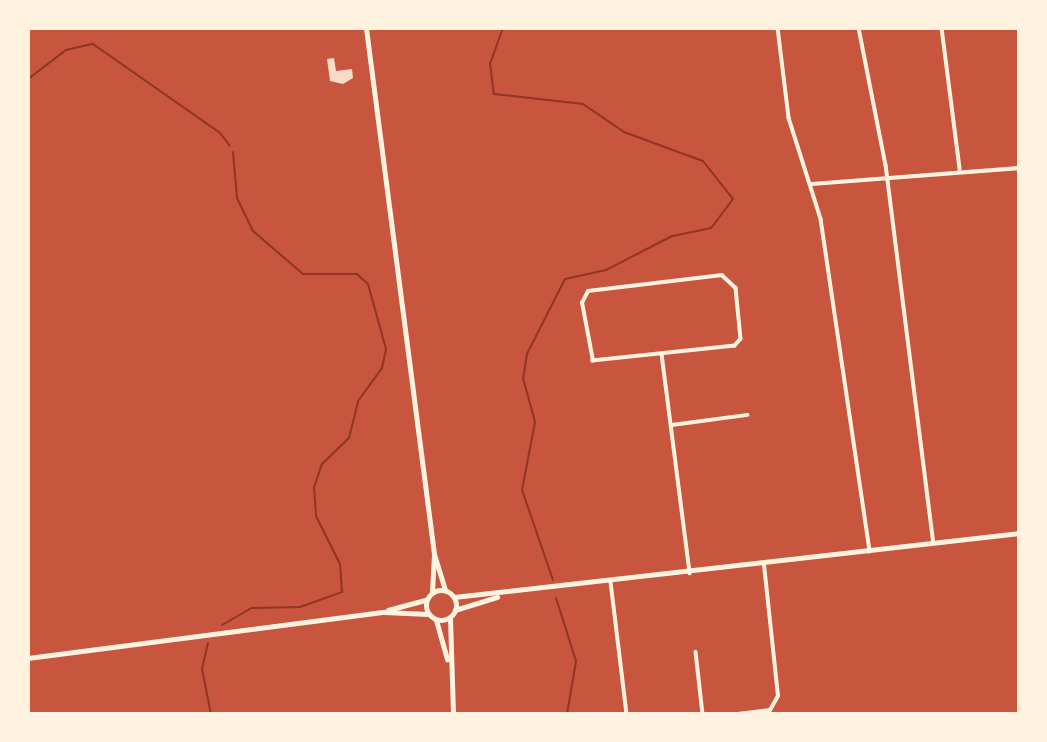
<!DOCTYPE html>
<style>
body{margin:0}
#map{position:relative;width:1047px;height:742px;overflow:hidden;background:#c8553d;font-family:"Fira Sans Condensed",sans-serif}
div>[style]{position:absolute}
.stream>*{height:2px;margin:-1px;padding:0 1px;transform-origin:1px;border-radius:1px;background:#8f3625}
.building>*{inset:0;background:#f7dbc8}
.minor>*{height:3.5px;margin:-1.75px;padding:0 1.75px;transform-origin:1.75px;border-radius:1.75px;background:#fff3e0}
.tertiary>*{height:4.5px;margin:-2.25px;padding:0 2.25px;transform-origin:2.25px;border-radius:2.25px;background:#fff3e0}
.secondary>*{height:5px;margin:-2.5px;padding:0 2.5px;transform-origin:2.5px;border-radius:2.5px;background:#fff3e0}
.secondary>.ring{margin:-2.5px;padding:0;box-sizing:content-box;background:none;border:5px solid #fff3e0;border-radius:50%}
span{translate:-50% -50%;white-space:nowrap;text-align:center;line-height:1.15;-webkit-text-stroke:5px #fff3e0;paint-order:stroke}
.frame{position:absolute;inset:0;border:30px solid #fff3e0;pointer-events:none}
</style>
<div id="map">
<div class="stream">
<i style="left:503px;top:28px;width:37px;rotate:110deg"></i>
<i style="left:490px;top:63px;width:31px;rotate:83deg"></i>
<i style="left:494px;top:94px;width:90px;rotate:6.4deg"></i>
<i style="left:583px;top:104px;width:50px;rotate:34.3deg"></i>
<i style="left:624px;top:132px;width:84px;rotate:20.2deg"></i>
<i style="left:703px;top:161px;width:48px;rotate:51.7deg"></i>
<i style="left:733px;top:199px;width:36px;rotate:127deg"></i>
<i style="left:711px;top:228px;width:40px;rotate:168deg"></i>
<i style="left:672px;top:236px;width:74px;rotate:152.7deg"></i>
<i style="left:606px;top:270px;width:42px;rotate:167.6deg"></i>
<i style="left:565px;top:279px;width:84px;rotate:116.9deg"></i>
<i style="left:527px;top:354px;width:24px;rotate:99deg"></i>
<i style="left:523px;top:378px;width:46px;rotate:74.7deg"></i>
<i style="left:535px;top:422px;width:69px;rotate:100.8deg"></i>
<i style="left:522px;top:490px;width:95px;rotate:71deg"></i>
<i style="left:28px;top:79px;width:48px;rotate:-37.3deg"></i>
<i style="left:66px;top:50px;width:28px;rotate:-13deg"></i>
<i style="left:93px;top:44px;width:155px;rotate:35deg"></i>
<i style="left:220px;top:133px;width:16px;rotate:52deg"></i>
<i style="left:556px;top:598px;width:66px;rotate:72.4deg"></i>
<i style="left:576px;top:661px;width:54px;rotate:99.6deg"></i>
<i style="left:222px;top:625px;width:34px;rotate:-30deg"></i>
<i style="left:252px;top:608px;width:48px;rotate:-1.2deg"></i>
<i style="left:300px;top:607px;width:45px;rotate:-19.7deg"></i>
<i style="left:342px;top:592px;width:28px;rotate:-94deg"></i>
<i style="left:340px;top:564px;width:54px;rotate:-116.6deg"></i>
<i style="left:316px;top:516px;width:29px;rotate:-94deg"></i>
<i style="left:314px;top:487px;width:24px;rotate:-71deg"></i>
<i style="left:322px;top:464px;width:37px;rotate:-44deg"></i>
<i style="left:349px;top:438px;width:38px;rotate:-76deg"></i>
<i style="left:358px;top:401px;width:41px;rotate:-54deg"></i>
<i style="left:382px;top:368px;width:19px;rotate:-78deg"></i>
<i style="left:386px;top:349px;width:67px;rotate:-105.5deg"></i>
<i style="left:368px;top:284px;width:15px;rotate:-138deg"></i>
<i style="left:357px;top:274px;width:54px;rotate:180deg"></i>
<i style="left:303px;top:274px;width:66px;rotate:-139.3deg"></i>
<i style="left:253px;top:231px;width:37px;rotate:-116deg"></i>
<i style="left:237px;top:198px;width:46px;rotate:-95deg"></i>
<i style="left:208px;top:643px;width:27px;rotate:103deg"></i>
<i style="left:202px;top:669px;width:46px;rotate:78.7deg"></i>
</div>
<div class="building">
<i style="clip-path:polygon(334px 58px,336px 71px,352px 69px,353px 78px,343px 84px,330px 81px,327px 59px)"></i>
</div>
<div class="minor">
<i style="left:778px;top:28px;width:91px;rotate:83deg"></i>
<i style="left:789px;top:118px;width:106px;rotate:72.4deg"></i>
<i style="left:821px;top:219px;width:336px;rotate:81.6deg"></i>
<i style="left:859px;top:28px;width:140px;rotate:78.9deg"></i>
<i style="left:886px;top:165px;width:381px;rotate:82.8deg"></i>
<i style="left:942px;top:28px;width:142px;rotate:82.7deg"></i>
<i style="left:812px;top:184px;width:208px;rotate:-4.4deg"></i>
<i style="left:722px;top:275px;width:19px;rotate:43deg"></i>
<i style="left:736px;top:288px;width:51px;rotate:84.4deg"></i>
<i style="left:741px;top:339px;width:9px;rotate:131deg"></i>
<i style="left:735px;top:346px;width:143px;rotate:174deg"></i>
<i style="left:593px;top:361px;width:59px;rotate:-100.7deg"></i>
<i style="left:582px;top:303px;width:13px;rotate:-63deg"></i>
<i style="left:588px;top:291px;width:135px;rotate:-6.8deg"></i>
<i style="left:662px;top:354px;width:221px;rotate:82.7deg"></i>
<i style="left:672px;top:425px;width:76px;rotate:-7.6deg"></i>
<i style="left:611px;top:582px;width:133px;rotate:83.1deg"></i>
<i style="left:696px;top:652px;width:62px;rotate:83.6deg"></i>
<i style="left:738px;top:714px;width:32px;rotate:-7deg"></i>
<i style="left:770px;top:710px;width:16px;rotate:-60deg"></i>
<i style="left:778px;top:696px;width:133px;rotate:-96.1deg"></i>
</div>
<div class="tertiary">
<i style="left:454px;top:597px;width:569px;rotate:-6.46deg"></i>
<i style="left:388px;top:610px;width:39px;rotate:-15deg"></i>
<i style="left:455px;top:610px;width:44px;rotate:-17.2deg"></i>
<i style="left:28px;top:658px;width:359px;rotate:-7.4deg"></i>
<i style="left:384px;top:612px;width:44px;rotate:2.6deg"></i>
</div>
<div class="secondary">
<i style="left:366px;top:28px;width:530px;rotate:82.63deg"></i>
<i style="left:434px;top:554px;width:39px;rotate:93deg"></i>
<i style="left:434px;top:554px;width:38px;rotate:73deg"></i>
<i class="ring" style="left:426px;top:590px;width:25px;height:25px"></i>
<i style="left:450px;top:618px;width:96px;rotate:88.2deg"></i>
<i style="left:436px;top:620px;width:41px;rotate:74.2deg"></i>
</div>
<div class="frame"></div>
</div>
